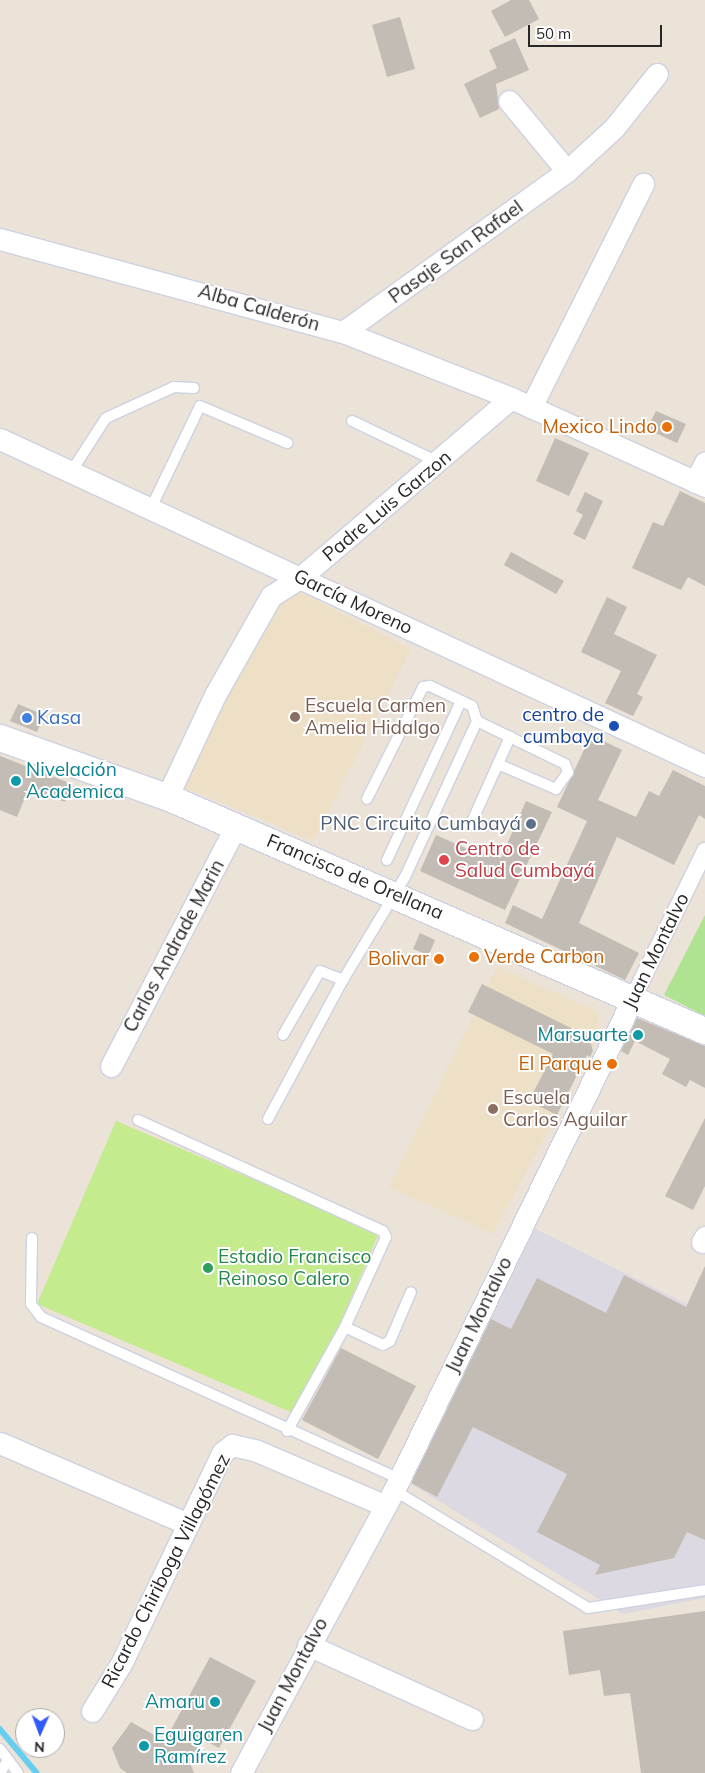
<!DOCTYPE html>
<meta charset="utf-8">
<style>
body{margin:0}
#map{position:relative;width:705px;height:1773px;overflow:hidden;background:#ebe2d8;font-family:Mulish,sans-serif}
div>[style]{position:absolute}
.industrial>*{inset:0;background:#dcd9e2}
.education>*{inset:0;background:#ede0c6}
.green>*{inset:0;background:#afe392}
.pitch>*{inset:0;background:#c4eb8d}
.stream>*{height:5.5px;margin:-2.75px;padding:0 2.75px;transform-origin:2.75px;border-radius:2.75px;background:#67cdf1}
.building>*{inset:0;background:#c2bcb5}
.roads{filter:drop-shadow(1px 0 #cdd1e1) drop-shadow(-1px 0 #cdd1e1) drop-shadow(0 1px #cdd1e1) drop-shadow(0 -1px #cdd1e1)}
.service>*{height:10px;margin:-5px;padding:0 5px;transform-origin:5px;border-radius:5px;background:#fff}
.pedestrian>*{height:16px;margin:-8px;padding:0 8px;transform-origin:8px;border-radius:8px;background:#fff}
.minor>*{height:21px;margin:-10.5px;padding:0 10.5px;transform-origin:10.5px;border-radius:10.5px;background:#fff}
.tertiary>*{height:26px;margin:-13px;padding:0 13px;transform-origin:13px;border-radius:13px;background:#fff}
.dots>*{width:14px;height:14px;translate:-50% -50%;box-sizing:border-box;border:2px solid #fff;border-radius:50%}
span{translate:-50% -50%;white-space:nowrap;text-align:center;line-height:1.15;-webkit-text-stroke:4px #fff;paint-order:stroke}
.street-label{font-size:19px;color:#272727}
.food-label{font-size:19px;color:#c56008}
.right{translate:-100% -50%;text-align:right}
.left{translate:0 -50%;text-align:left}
.education-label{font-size:19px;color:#785e54}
.transit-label{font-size:19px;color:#164399}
.shop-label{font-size:19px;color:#366cbe}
.culture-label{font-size:19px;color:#0d838f}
.service-label{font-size:19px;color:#4e5e75}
.health-label{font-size:19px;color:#be3a42}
.leisure-label{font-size:19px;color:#27864d}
.north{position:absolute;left:15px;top:1708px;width:50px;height:50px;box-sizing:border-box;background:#fff;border:1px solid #a9a9a9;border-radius:50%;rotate:182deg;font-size:14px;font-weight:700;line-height:20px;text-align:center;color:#272727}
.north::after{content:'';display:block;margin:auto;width:18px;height:22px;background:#325afd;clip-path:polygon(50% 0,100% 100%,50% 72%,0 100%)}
.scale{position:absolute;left:528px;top:25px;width:134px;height:22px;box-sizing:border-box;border:2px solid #272727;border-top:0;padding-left:6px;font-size:15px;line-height:18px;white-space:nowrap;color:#272727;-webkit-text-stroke:4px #fff;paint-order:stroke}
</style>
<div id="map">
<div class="industrial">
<i style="clip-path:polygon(534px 1228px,705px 1313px,705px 1598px,623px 1614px,411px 1484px)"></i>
</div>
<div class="education">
<i style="clip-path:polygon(301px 593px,411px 649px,314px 841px,181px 786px,270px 606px)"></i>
<i style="clip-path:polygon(497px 967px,597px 1011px,601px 1031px,493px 1234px,389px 1187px)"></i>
</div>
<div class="green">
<i style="clip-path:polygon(705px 915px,705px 1016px,664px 995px)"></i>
</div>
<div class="pitch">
<i style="clip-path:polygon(116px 1121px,379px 1233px,300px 1416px,37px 1304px)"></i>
</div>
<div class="stream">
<i style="left:0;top:1729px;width:57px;rotate:49.9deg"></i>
</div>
<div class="building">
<i style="clip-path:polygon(511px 0,529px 0,539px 19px,505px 37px,491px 11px)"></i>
<i style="clip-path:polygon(400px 17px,415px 69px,387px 77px,372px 25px)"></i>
<i style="clip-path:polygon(515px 38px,529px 70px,496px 84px,499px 109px,480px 118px,464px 84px,497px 68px,489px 50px)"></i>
<i style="clip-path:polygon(656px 411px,686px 424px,677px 443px,647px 429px)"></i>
<i style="clip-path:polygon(555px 438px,589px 453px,569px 496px,536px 481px)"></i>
<i style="clip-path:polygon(680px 491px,705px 503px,705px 586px,688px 577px,681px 590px,632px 568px,653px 522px,663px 526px)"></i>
<i style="clip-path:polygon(585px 492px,603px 501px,585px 540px,573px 534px,583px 515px,576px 511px)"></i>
<i style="clip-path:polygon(511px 552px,564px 581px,556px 594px,504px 565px)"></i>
<i style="clip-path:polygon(607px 597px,627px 607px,614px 634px,657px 655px,637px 694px,643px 697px,633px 716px,605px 703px,621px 671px,581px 652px)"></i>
<i style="clip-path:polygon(18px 704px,44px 715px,37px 732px,10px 721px)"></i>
<i style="clip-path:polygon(591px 735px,622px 750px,598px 800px,636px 817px,649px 791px,659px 796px,673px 770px,705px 786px,705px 819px,699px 815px,674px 865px,617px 837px,579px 923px,639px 953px,625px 980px,505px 923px,513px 905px,542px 919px,587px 821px,557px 807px)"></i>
<i style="clip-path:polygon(0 756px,72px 784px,65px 802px,29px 788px,17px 817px,0 810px)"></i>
<i style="clip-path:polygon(526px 801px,552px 812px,505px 910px,420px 871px,436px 835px,483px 856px,485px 850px,501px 858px)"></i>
<i style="clip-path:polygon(420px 933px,435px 940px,429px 955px,413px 949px)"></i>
<i style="clip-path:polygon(482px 984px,589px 1037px,593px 1051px,590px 1057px,587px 1055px,557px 1115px,529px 1101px,553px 1054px,468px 1012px)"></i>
<i style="clip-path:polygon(637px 1018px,705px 1046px,705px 1088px,690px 1080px,686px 1087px,662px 1074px,670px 1059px,635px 1041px,628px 1055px,621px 1051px)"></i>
<i style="clip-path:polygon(705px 1118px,705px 1186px,693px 1210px,665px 1196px)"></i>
<i style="clip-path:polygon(705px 1266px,705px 1540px,687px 1532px,674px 1558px,595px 1575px,600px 1565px,537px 1532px,567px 1474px,473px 1427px,437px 1497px,411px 1483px,491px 1319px,511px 1329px,537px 1278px,606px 1313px,624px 1275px,686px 1307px)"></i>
<i style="clip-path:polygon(341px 1348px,416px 1386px,378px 1459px,302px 1420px)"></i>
<i style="clip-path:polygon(705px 1611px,705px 1773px,641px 1773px,630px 1693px,604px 1696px,600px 1670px,569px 1675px,563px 1631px)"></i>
<i style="clip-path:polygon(210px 1657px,256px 1681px,219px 1748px,204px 1740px,190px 1763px,194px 1773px,127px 1773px,120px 1768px,112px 1748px,131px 1722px,165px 1741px)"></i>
</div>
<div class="roads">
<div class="service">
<i style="left:352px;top:421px;width:95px;rotate:25.5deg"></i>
<i style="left:71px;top:472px;width:64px;rotate:-57.1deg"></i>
<i style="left:106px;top:418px;width:75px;rotate:-24.5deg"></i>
<i style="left:174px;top:387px;width:20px;rotate:3deg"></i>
<i style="left:151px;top:508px;width:113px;rotate:-64.3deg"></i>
<i style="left:200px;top:406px;width:95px;rotate:23deg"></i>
<i style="left:477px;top:721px;width:98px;rotate:26deg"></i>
<i style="left:565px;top:764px;width:9px;rotate:69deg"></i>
<i style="left:568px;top:772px;width:21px;rotate:125deg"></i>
<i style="left:556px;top:789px;width:63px;rotate:-156.7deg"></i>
<i style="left:470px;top:826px;width:98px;rotate:-65.8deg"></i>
<i style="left:387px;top:860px;width:175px;rotate:-65deg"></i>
<i style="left:283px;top:1035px;width:74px;rotate:-60deg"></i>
<i style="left:320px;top:971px;width:25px;rotate:21deg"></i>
<i style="left:268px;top:1119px;width:158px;rotate:-61.7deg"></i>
<i style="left:343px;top:980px;width:120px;rotate:-59deg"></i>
<i style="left:405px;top:877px;width:172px;rotate:-65.2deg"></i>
<i style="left:477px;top:721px;width:16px;rotate:-108deg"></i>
<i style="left:472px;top:706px;width:47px;rotate:-154.5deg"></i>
<i style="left:430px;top:686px;width:7px;rotate:172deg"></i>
<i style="left:423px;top:687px;width:125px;rotate:116.6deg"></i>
<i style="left:138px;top:1120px;width:269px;rotate:24.4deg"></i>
<i style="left:383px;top:1231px;width:7px;rotate:63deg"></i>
<i style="left:386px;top:1237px;width:99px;rotate:114.5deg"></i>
<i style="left:345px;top:1327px;width:119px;rotate:119.1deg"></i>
<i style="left:32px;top:1238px;width:66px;rotate:90.9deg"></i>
<i style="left:31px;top:1304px;width:16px;rotate:52deg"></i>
<i style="left:41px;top:1317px;width:393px;rotate:24.3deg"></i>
<i style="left:345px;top:1327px;width:42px;rotate:25.3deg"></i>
<i style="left:383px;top:1345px;width:8px;rotate:-30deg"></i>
<i style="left:390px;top:1341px;width:53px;rotate:-66.8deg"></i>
<i style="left:394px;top:1490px;width:227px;rotate:31.3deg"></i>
<i style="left:588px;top:1608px;width:118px;rotate:-8.7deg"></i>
<i style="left:0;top:1749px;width:30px;rotate:53deg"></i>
<i style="left:0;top:1773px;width:13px;rotate:-58deg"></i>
</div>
<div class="pedestrian">
<i style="left:632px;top:1000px;width:166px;rotate:-63.9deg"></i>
</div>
<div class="minor">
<i style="left:509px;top:101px;width:91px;rotate:50.4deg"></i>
<i style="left:0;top:239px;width:355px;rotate:15.2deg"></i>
<i style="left:343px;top:332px;width:180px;rotate:21.4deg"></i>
<i style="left:511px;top:398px;width:213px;rotate:24.4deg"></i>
<i style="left:343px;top:332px;width:276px;rotate:-35.7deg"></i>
<i style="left:567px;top:171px;width:64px;rotate:-42.5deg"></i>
<i style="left:614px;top:128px;width:69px;rotate:-51.5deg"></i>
<i style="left:531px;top:407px;width:250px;rotate:-63.3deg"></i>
<i style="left:0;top:439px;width:777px;rotate:24.88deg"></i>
<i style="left:695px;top:482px;width:22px;rotate:-63deg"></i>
<i style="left:167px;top:797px;width:113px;rotate:-64.8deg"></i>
<i style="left:215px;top:695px;width:114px;rotate:-60.5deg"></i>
<i style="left:271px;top:596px;width:36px;rotate:-32deg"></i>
<i style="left:301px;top:577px;width:276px;rotate:-40.4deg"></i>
<i style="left:111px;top:1066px;width:271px;rotate:-62.5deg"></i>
<i style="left:702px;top:1242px;width:6px;rotate:-59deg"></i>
<i style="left:0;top:1443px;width:205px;rotate:23.3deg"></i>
<i style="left:308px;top:1645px;width:180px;rotate:24.3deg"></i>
<i style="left:92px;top:1711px;width:57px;rotate:-58.5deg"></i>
<i style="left:122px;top:1662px;width:232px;rotate:-64.4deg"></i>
<i style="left:222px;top:1453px;width:13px;rotate:-39deg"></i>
<i style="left:232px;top:1445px;width:26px;rotate:13deg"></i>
<i style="left:257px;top:1451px;width:140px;rotate:23.1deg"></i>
<i style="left:241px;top:1773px;width:322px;rotate:-61.6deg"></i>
<i style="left:394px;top:1490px;width:545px;rotate:-64.09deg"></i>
</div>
<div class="tertiary">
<i style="left:0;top:738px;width:177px;rotate:19.5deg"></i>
<i style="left:167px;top:797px;width:587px;rotate:23.51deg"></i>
</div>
</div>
<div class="dots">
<i style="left:667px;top:427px;background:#e8710a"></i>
<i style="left:295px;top:717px;background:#8d6e63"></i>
<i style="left:27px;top:718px;background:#3f7fe0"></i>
<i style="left:614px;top:726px;background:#1a4fb4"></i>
<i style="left:16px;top:781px;background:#0f9aa8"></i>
<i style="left:531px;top:824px;background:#5c6f8a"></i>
<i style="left:444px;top:860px;background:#e0444e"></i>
<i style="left:474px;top:957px;background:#e8710a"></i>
<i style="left:439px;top:959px;background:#e8710a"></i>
<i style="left:638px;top:1035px;background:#0f9aa8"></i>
<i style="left:612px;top:1064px;background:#e8710a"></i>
<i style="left:493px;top:1109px;background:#8d6e63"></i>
<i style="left:208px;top:1268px;background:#2e9e5b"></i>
<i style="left:215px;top:1702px;background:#0f9aa8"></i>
<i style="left:144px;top:1746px;background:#0f9aa8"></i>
</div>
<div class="street-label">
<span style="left:456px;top:252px;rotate:-36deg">Pasaje San Rafael</span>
<span style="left:259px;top:308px;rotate:16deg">Alba Calderón</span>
<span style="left:387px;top:506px;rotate:-40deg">Padre Luis Garzon</span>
<span style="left:353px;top:602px;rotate:25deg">García Moreno</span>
<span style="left:355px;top:877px;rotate:23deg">Francisco de Orellana</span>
<span style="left:174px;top:946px;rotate:-62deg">Carlos Andrade Marin</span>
<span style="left:656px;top:951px;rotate:-64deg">Juan Montalvo</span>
<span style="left:479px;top:1315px;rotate:-64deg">Juan Montalvo</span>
<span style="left:166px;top:1571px;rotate:-63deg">Ricardo Chiriboga Villagómez</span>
<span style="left:293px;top:1675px;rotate:-62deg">Juan Montalvo</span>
</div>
<div class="food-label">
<span class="right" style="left:657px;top:427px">Mexico Lindo</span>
<span class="left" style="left:484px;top:957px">Verde Carbon</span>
<span class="right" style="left:429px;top:959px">Bolivar</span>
<span class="right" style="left:602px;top:1064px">El Parque</span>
</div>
<div class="education-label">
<span class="left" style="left:305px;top:717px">Escuela Carmen<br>Amelia Hidalgo</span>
<span class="left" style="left:503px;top:1109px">Escuela<br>Carlos Aguilar</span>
</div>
<div class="transit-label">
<span class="right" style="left:604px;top:726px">centro de<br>cumbaya</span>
</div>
<div class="shop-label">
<span class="left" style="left:37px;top:718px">Kasa</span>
</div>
<div class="culture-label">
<span class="left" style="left:26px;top:781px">Nivelación<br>Academica</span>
<span class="right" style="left:628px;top:1035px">Marsuarte</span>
<span class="right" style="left:205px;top:1702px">Amaru</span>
<span class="left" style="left:154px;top:1746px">Eguigaren<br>Ramírez</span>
</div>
<div class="service-label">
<span class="right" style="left:521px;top:824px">PNC Circuito Cumbayá</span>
</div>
<div class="health-label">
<span class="left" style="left:455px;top:860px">Centro de<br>Salud Cumbayá</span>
</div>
<div class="leisure-label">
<span class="left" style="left:218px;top:1268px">Estadio Francisco<br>Reinoso Calero</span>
</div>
<div class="north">N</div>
<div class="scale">50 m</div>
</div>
